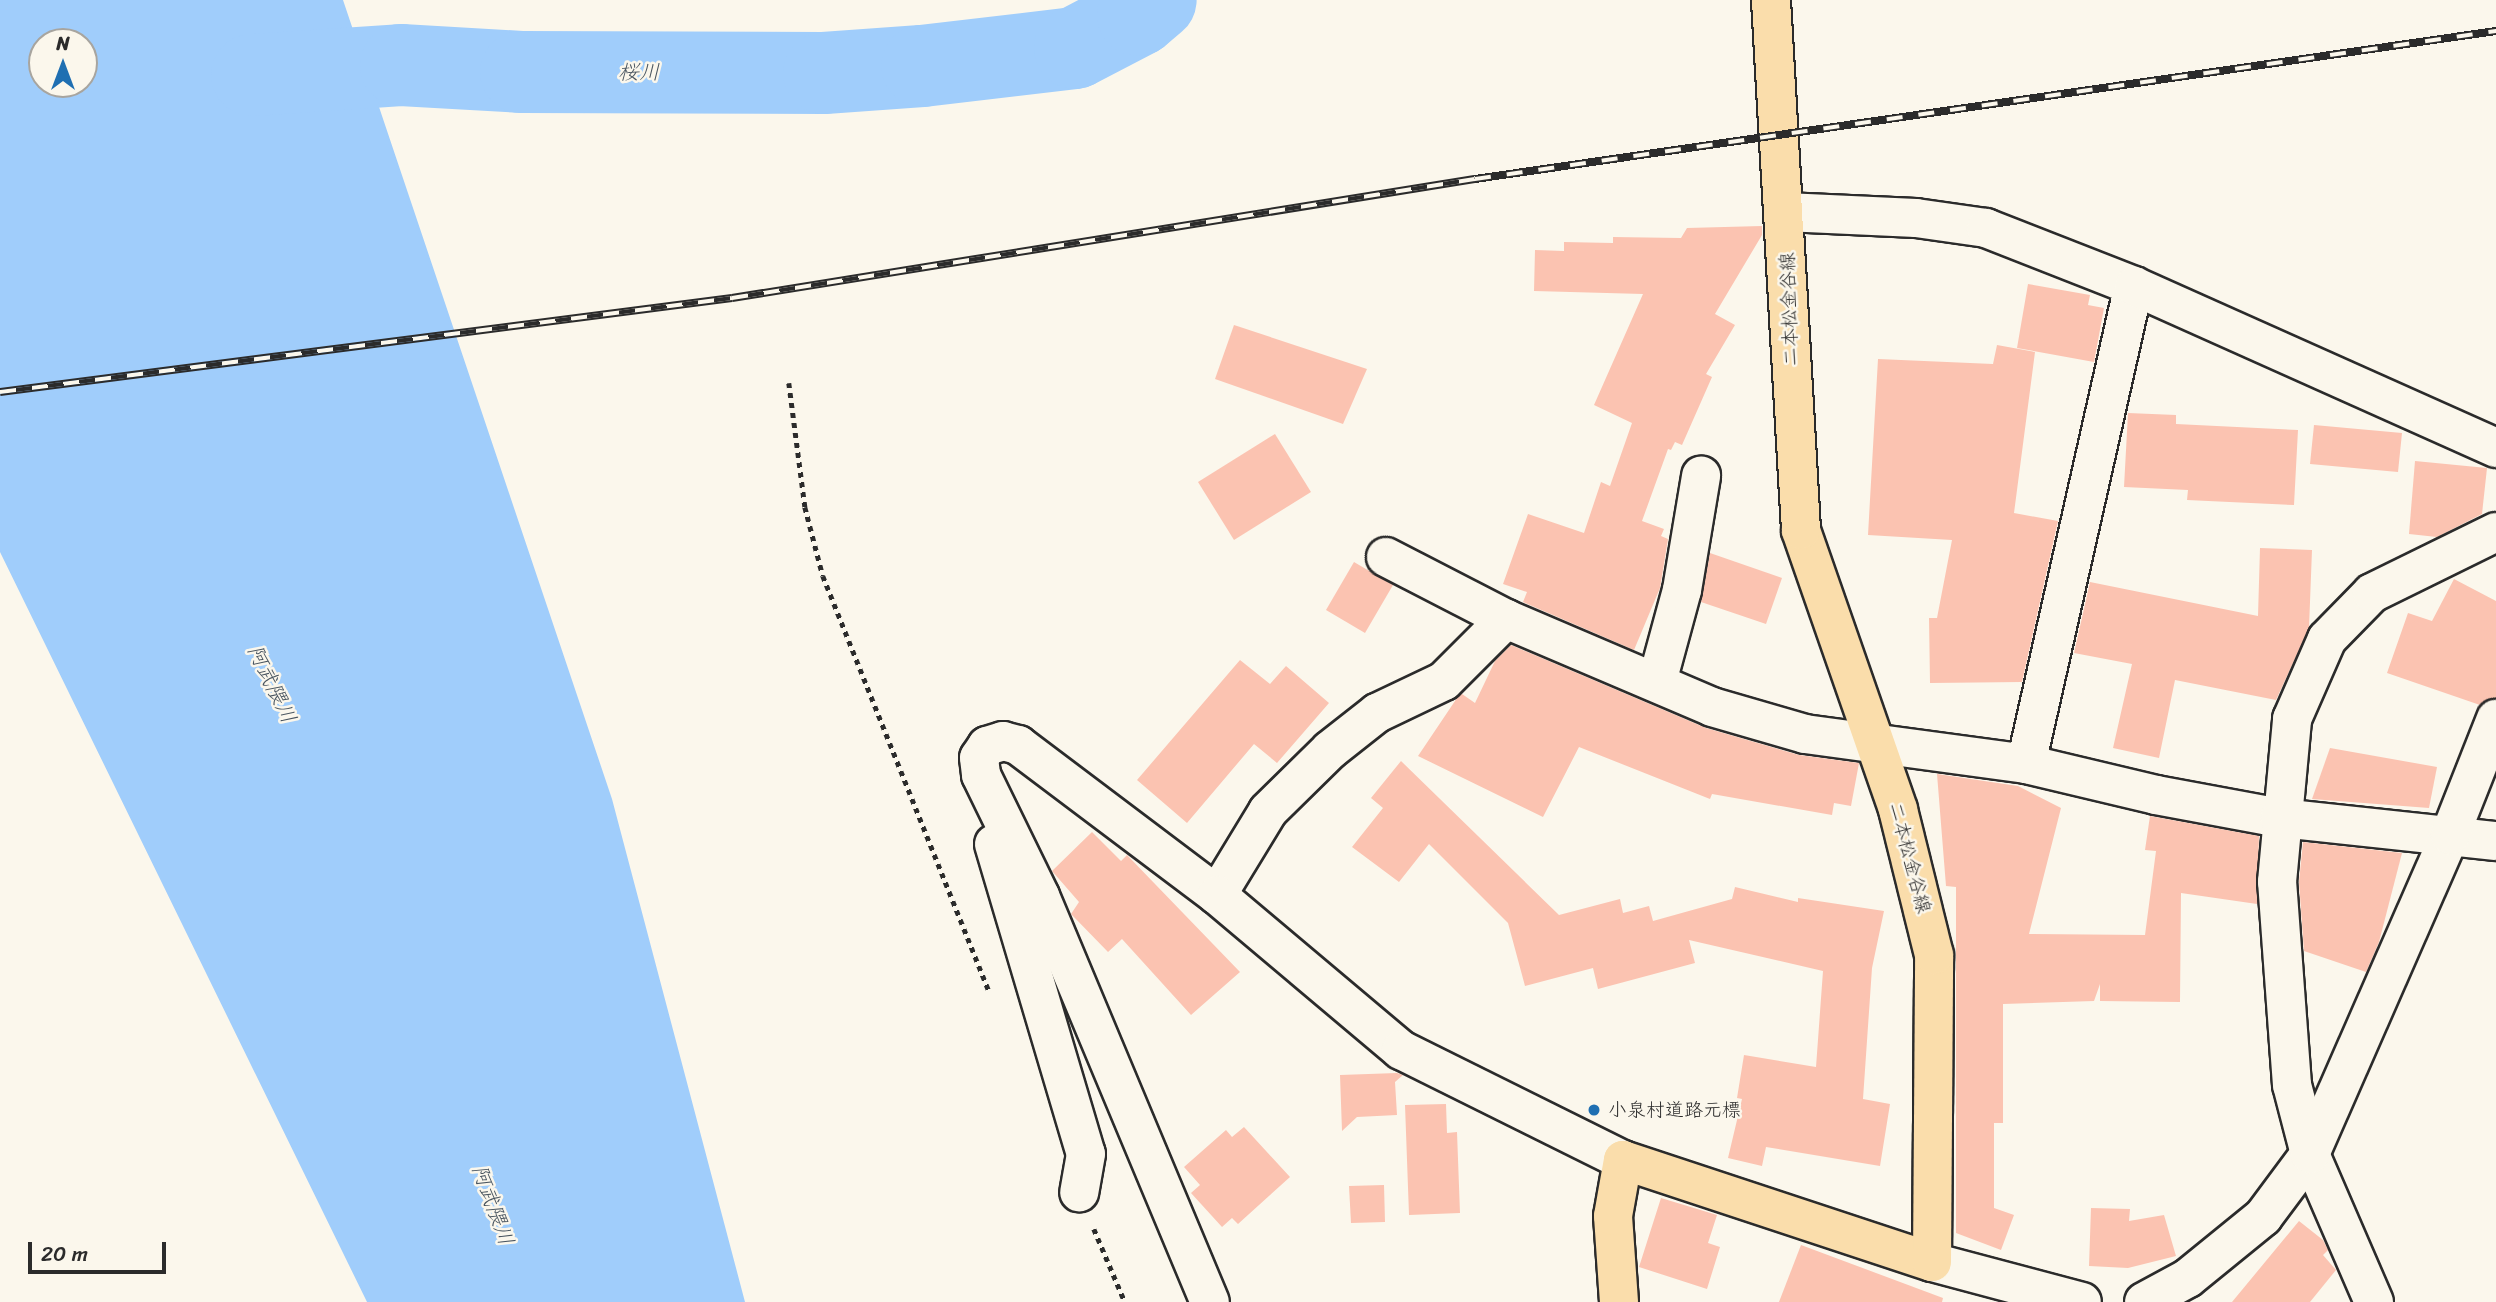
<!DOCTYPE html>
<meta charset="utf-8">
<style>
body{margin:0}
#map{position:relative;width:2496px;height:1302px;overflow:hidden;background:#fbf7ec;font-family:Sriracha,"Klee One",sans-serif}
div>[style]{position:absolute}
.water>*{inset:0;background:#a0cdfb}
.river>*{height:82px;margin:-41px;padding:0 41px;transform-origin:41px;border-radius:41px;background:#a0cdfb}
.building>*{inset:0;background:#fbc3b1}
.path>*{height:4.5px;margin-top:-2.25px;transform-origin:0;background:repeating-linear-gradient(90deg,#2b2b2b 0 5px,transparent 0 10px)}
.roads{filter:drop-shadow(2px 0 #2b2b2b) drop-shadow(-2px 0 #2b2b2b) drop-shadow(0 2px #2b2b2b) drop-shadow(0 -2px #2b2b2b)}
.street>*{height:38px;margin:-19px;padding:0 19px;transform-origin:19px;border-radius:19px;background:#fbf7ec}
.secondary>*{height:38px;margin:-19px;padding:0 19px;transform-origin:19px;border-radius:19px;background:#fbf7ec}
.primary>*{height:38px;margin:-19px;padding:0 19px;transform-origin:19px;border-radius:19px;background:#faddab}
.rail>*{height:8px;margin-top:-4px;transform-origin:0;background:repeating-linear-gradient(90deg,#fbf7ec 0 16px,#2b2b2b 0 32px);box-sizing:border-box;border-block:2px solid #2b2b2b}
.dots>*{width:19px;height:19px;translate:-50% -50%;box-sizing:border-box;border:4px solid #fbf7ec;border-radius:50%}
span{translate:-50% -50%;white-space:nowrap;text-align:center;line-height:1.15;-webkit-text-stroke:5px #fbf7ec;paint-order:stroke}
.street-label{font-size:19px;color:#2b2b2b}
.poi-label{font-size:19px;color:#2b2b2b}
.left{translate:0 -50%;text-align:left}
.water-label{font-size:21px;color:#48545f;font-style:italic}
.north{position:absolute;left:28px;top:28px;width:70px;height:70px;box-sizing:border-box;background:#fbf7ec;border:2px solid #a8a59f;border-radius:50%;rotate:0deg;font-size:19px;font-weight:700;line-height:28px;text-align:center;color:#2b2b2b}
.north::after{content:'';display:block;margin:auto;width:24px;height:32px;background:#1f6fb2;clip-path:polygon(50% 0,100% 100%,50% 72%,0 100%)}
.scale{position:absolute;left:28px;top:1242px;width:138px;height:32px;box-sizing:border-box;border:4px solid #2b2b2b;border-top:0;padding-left:9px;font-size:21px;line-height:24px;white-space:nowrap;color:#2b2b2b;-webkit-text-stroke:5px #fbf7ec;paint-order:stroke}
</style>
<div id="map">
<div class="water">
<i style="clip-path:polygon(evenodd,0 0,343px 0,612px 799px,745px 1302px,367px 1302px,0 552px,0 0,42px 42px,84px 42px,84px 84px,42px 84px,42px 42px)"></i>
</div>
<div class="river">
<i style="left:252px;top:75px;width:149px;rotate:-3.8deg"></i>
<i style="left:401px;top:65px;width:120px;rotate:3.3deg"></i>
<i style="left:521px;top:72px;width:303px;rotate:0.2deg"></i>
<i style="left:824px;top:73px;width:98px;rotate:-4.1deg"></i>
<i style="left:922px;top:66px;width:154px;rotate:-6.7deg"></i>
<i style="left:1075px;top:48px;width:71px;rotate:-27.6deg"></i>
<i style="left:1138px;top:15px;width:23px;rotate:-40deg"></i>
</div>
<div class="building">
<i style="clip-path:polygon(1762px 226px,1762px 235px,1715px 314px,1735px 325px,1706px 374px,1712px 377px,1682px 445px,1675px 442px,1671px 450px,1668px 449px,1642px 521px,1664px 529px,1661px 536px,1668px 539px,1660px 588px,1634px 650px,1523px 602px,1527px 592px,1503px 584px,1528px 514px,1584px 533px,1601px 482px,1610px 486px,1632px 423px,1594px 405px,1643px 294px,1534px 291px,1535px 250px,1564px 251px,1564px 242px,1613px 243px,1613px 237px,1681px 238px,1687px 228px)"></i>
<i style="clip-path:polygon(2028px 284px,2090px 295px,2088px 305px,2104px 308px,2094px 362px,2017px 348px)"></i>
<i style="clip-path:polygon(1234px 325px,1367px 369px,1343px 424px,1215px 379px)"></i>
<i style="clip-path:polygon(1997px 345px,2035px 352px,2014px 513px,2058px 521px,2022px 682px,1930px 683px,1929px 618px,1937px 618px,1952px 540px,1868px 535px,1878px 359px,1993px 364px)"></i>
<i style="clip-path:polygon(2128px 413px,2176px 415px,2176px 424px,2298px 430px,2294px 505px,2187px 500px,2188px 490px,2124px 487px)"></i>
<i style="clip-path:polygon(2314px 425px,2402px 433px,2398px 472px,2310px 464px)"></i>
<i style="clip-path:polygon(1275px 434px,1311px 492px,1234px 540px,1198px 482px)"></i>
<i style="clip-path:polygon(2415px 461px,2487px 468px,2482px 514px,2437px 537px,2409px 534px)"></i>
<i style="clip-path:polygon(2260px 548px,2312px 550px,2309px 628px,2276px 700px,2175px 680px,2159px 758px,2113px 748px,2132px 664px,2074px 653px,2090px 582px,2258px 616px)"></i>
<i style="clip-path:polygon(1710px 553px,1782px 578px,1766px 624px,1701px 602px)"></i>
<i style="clip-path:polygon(1354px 562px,1393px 585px,1365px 633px,1326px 610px)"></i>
<i style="clip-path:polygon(2454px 579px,2496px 601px,2496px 698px,2480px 705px,2387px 673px,2408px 613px,2432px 621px)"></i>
<i style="clip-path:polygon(1511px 645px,1706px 728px,1799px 755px,1859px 763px,1851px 806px,1834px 803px,1832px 815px,1712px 794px,1710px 799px,1579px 747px,1543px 817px,1418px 756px,1457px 698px,1462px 694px,1475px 703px,1495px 661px)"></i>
<i style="clip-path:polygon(1240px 660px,1270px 684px,1286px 666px,1329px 703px,1277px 763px,1254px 744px,1187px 823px,1137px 780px)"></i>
<i style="clip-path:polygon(2330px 748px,2437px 767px,2429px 808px,2312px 799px)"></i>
<i style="clip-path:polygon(1401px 761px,1559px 915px,1620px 899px,1623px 913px,1649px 906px,1653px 921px,1732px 899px,1735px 887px,1798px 902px,1798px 898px,1884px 911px,1872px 968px,1863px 1099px,1890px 1104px,1880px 1166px,1766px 1147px,1762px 1166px,1728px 1158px,1742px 1099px,1737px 1098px,1744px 1055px,1816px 1067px,1823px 971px,1689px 940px,1695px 963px,1598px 989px,1593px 968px,1525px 986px,1508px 923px,1429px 844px,1399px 882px,1352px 847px,1383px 808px,1371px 798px)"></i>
<i style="clip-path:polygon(1937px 774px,2018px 786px,2061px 808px,2029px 934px,2145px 935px,2156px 851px,2145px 850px,2150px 816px,2259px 836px,2257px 904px,2181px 893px,2180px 1002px,2100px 1001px,2100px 984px,2094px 1001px,2003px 1004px,2003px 1123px,1994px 1123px,1994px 1208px,2014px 1215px,2001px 1250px,1956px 1233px,1956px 887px,1946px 886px)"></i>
<i style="clip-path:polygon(1092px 832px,1121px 861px,1127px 855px,1240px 972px,1191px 1015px,1122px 939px,1108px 952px,1071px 914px,1079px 902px,1052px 871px)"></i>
<i style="clip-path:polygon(2303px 842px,2402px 853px,2379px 942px,2366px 972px,2304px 951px,2299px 882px)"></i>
<i style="clip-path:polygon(1397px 1073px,1403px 1075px,1395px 1082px,1397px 1115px,1357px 1117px,1342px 1131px,1340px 1075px)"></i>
<i style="clip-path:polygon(1446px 1104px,1447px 1133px,1457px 1132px,1460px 1213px,1409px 1215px,1405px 1105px)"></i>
<i style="clip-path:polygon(1244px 1127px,1290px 1177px,1238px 1224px,1232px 1218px,1222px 1227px,1191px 1193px,1200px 1185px,1184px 1167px,1226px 1130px,1232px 1137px)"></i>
<i style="clip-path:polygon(1384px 1185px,1385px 1222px,1351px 1223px,1349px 1186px)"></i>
<i style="clip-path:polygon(1661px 1198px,1717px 1215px,1708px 1243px,1720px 1247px,1707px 1289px,1639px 1267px)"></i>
<i style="clip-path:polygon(2091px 1208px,2130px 1209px,2129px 1221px,2164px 1215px,2176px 1256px,2128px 1268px,2089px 1266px)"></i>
<i style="clip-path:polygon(2299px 1221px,2323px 1240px,2328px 1250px,2323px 1255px,2336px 1270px,2310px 1302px,2232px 1302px)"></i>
<i style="clip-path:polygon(1801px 1245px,1943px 1298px,1942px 1302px,1779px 1302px)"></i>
</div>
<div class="path">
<i style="left:789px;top:383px;width:125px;rotate:82.6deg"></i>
<i style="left:805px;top:507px;width:71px;rotate:75.4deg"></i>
<i style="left:823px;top:576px;width:447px;rotate:68.2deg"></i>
<i style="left:1094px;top:1229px;width:79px;rotate:67deg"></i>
</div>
<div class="roads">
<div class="street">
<i style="left:1386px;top:557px;width:135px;rotate:27.3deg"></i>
<i style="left:1657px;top:682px;width:95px;rotate:-74.8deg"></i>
<i style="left:1682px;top:590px;width:116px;rotate:-80.5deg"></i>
<i style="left:987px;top:746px;width:14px;rotate:124deg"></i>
<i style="left:979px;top:758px;width:17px;rotate:83deg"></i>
<i style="left:981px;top:775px;width:135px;rotate:64deg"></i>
<i style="left:1040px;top:896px;width:440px;rotate:67.3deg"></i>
<i style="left:2026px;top:764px;width:490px;rotate:-77.3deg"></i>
<i style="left:994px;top:844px;width:323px;rotate:73.5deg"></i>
<i style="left:1086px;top:1154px;width:39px;rotate:100deg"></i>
<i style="left:1217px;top:895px;width:98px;rotate:-58.7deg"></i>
<i style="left:1268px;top:811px;width:87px;rotate:-44.5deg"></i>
<i style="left:1330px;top:750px;width:60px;rotate:-38.2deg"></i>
<i style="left:1377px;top:713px;width:74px;rotate:-25.5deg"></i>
<i style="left:1444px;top:681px;width:88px;rotate:-45deg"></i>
<i style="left:1506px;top:619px;width:224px;rotate:23.1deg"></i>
<i style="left:1712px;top:707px;width:97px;rotate:16.2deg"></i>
<i style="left:1805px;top:734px;width:223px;rotate:7.7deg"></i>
<i style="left:2026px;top:764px;width:134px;rotate:13.4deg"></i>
<i style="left:2156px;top:795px;width:126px;rotate:10.5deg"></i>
<i style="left:2280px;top:818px;width:217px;rotate:6.1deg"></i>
<i style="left:2374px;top:1302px;width:161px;rotate:-113.4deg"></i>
<i style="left:2310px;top:1154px;width:71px;rotate:-104.6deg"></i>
<i style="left:2292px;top:1085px;width:204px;rotate:-94.2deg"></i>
<i style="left:2277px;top:882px;width:164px;rotate:-84.7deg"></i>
<i style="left:2292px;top:719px;width:87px;rotate:-66.4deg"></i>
<i style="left:2327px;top:639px;width:64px;rotate:-45.6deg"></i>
<i style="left:2372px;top:593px;width:138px;rotate:-26.2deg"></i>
</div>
<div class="secondary">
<i style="left:1785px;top:212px;width:131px;rotate:2.6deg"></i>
<i style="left:1916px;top:218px;width:71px;rotate:8.1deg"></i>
<i style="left:1986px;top:228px;width:159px;rotate:21.4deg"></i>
<i style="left:2134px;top:286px;width:397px;rotate:24.1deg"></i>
<i style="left:987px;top:746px;width:17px;rotate:-17deg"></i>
<i style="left:1003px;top:741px;width:16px;rotate:15deg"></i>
<i style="left:1018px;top:745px;width:249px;rotate:37deg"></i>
<i style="left:1217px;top:895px;width:241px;rotate:40.1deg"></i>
<i style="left:1401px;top:1050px;width:248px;rotate:26.4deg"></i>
<i style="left:1932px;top:1262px;width:155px;rotate:14.9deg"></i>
<i style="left:2144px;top:1302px;width:50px;rotate:-28.6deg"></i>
<i style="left:2188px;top:1278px;width:97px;rotate:-39.1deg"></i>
<i style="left:2263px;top:1217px;width:79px;rotate:-53.3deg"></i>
<i style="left:2310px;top:1154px;width:348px;rotate:-66.3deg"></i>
<i style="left:2450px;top:835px;width:125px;rotate:-68.4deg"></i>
</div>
<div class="primary">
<i style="left:1619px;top:1302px;width:86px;rotate:-94deg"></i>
<i style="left:1613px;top:1216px;width:57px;rotate:-79.9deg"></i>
<i style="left:1623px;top:1160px;width:325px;rotate:18.3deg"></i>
<i style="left:1932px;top:1262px;width:307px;rotate:-89.6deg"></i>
<i style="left:1934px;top:955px;width:150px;rotate:-103.9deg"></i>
<i style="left:1898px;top:809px;width:295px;rotate:-109.2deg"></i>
<i style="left:1801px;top:530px;width:531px;rotate:-93.24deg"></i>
</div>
</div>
<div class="rail">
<i style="left:0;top:392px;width:738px;rotate:-7.32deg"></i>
<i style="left:732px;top:298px;width:752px;rotate:-9.1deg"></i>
<i style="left:1475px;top:179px;width:1032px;rotate:-8.25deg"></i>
</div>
<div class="dots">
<i style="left:1594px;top:1110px;background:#1f6fb2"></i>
</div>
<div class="street-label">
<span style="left:1789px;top:309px;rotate:-92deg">二本松金谷線</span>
<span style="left:1910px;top:858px;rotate:75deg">二本松金谷線</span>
</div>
<div class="poi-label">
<span class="left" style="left:1608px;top:1110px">小泉村道路元標</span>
</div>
<div class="water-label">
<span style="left:639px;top:72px">桜川</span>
<span style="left:272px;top:684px;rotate:64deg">阿武隈川</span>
<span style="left:493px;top:1205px;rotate:70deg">阿武隈川</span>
</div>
<div class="north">N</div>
<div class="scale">20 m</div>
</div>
